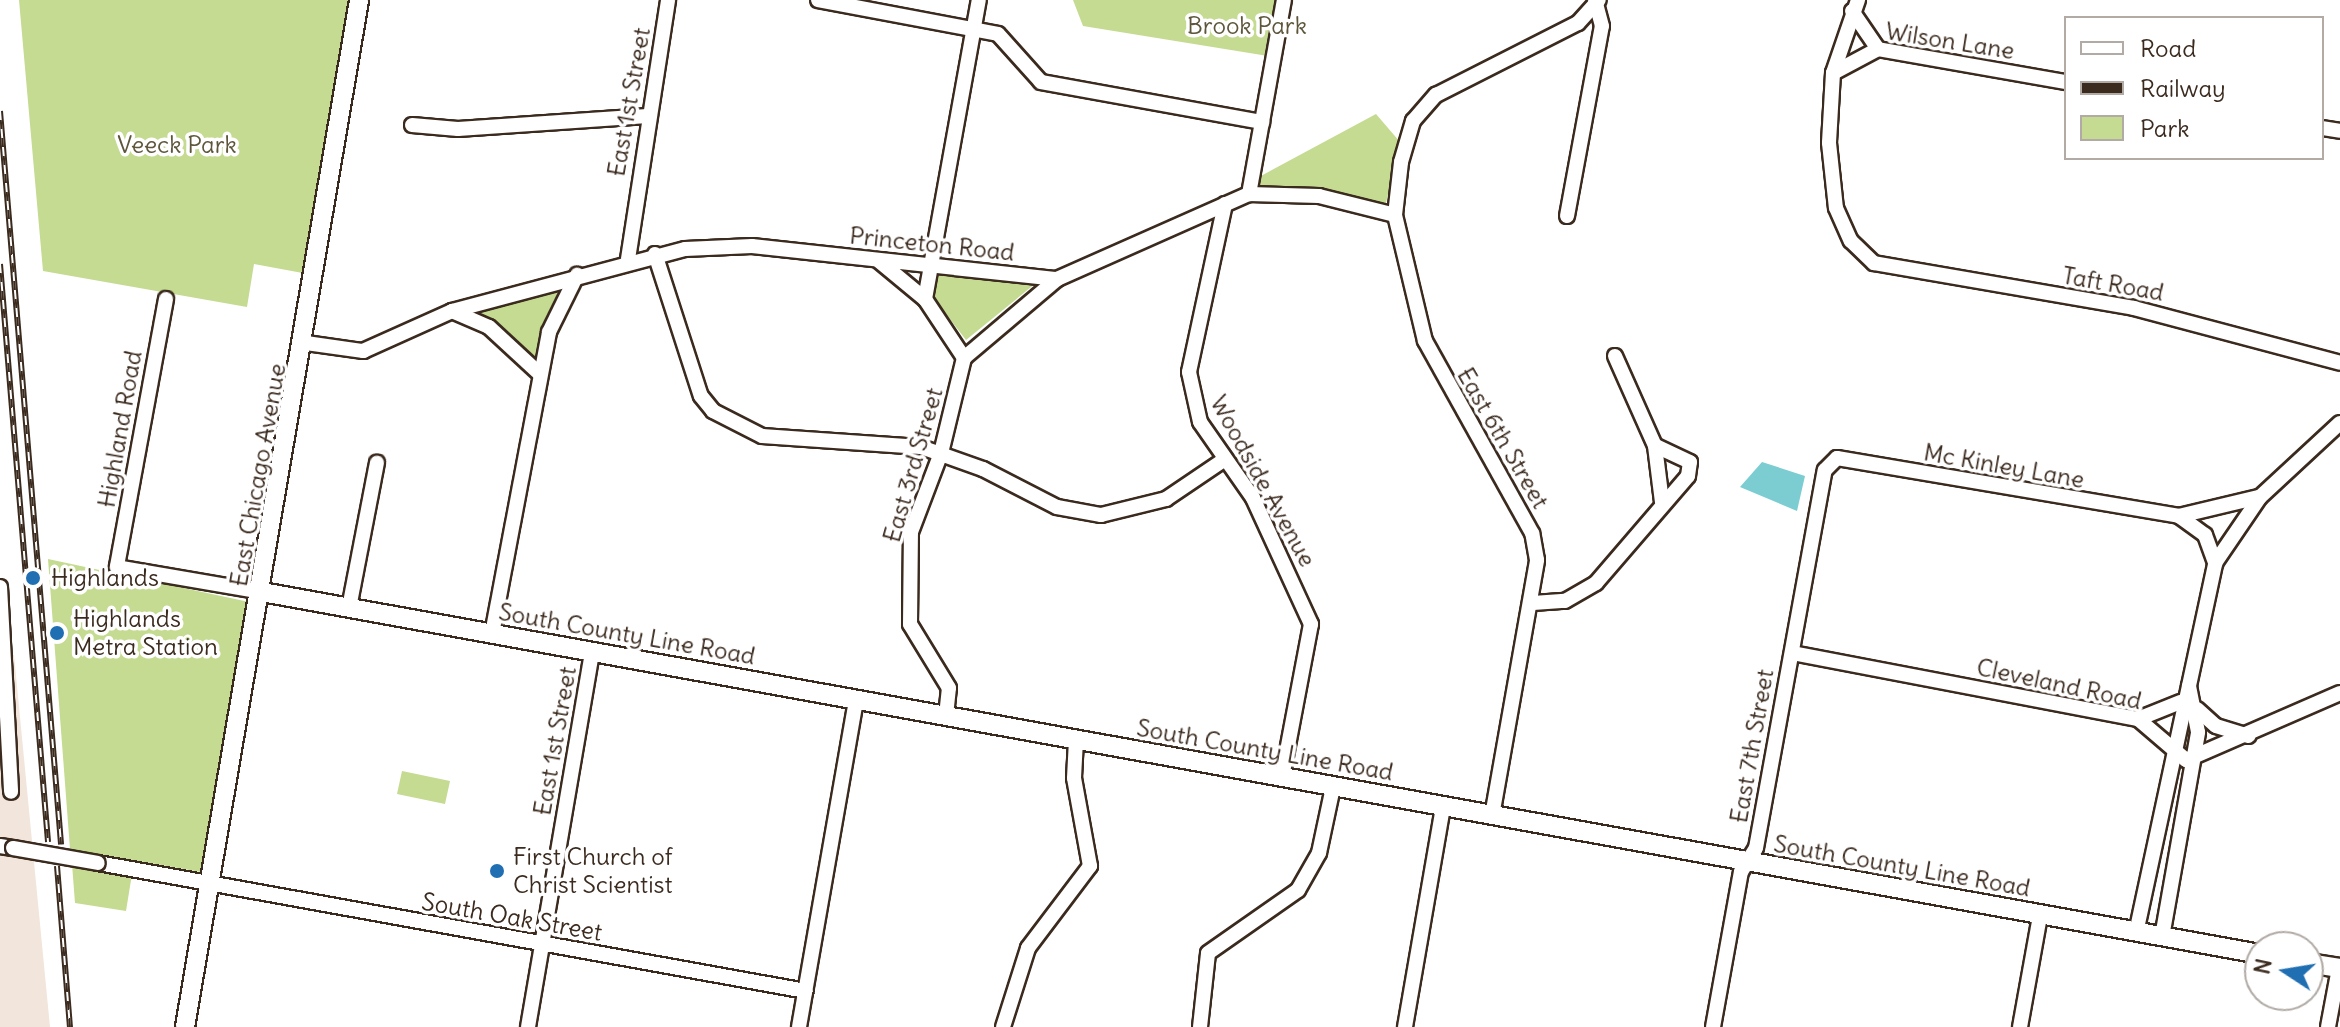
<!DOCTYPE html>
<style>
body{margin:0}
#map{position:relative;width:2340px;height:1027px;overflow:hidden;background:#fff;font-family:Delius,sans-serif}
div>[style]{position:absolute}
.built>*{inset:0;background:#f2e5db}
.green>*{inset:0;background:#c4db91}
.water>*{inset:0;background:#7bcdd1}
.roads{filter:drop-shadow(2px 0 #3b2a1e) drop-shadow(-2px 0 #3b2a1e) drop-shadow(0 2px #3b2a1e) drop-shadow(0 -2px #3b2a1e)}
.minor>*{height:14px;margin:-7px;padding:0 7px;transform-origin:7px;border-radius:7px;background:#fff}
.major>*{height:18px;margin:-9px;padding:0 9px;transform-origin:9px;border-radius:9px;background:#fff}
.rail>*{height:6px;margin-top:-3px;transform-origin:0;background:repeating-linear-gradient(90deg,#fff 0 9px,#3b2a1e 0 18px);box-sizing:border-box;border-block:2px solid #3b2a1e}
.bridges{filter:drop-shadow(2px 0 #3b2a1e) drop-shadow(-2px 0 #3b2a1e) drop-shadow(0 2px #3b2a1e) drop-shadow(0 -2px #3b2a1e)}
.minor-bridge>*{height:14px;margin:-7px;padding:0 7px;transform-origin:7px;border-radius:7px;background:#fff}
.dots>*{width:22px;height:22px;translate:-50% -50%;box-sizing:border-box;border:4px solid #fff;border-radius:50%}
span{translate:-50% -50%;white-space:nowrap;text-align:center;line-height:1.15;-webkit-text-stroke:7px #fff;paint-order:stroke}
.park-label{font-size:24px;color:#5d563b}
.street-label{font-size:24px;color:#3b2a1e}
.poi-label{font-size:24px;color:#3b2a1e}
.left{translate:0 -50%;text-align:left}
.legend{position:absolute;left:2064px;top:16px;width:260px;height:144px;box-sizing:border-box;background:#fff;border:2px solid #b1aaa5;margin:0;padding:10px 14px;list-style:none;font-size:24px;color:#3b2a1e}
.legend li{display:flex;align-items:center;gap:16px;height:40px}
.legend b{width:40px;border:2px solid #b1aaa5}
.north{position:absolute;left:2244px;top:931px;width:80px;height:80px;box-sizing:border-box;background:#fff;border:2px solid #b1aaa5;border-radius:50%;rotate:282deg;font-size:22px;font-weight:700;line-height:32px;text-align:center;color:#3b2a1e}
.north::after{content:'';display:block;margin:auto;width:28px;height:36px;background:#1f6fb2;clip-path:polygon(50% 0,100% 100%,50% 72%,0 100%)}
</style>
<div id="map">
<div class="built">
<i style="clip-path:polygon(0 652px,14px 655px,50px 1027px,0 1027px)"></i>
</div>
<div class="green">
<i style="clip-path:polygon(19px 0,352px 0,308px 274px,254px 264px,247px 307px,43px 271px)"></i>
<i style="clip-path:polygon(1073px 0,1278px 0,1268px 56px,1083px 26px)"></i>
<i style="clip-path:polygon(1376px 114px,1400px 142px,1386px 203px,1259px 187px,1259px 177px)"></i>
<i style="clip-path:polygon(939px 274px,1008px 282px,1036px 283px,966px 340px,932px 296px)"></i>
<i style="clip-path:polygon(559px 289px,535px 360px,478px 311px)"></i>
<i style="clip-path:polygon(48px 559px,249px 602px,201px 872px,70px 849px)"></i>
<i style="clip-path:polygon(402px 771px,450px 781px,445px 804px,397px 794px)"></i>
<i style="clip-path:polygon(72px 864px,132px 874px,126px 911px,75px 903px)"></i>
</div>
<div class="water">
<i style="clip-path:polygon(1762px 462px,1805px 476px,1797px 511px,1740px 487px)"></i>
</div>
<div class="roads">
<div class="minor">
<i style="left:818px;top:0;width:183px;rotate:10.7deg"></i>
<i style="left:998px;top:34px;width:64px;rotate:48.1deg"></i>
<i style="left:1041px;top:82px;width:225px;rotate:10.3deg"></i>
<i style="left:1858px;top:0;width:77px;rotate:108.9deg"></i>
<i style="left:1833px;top:73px;width:70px;rotate:93.3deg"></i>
<i style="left:1829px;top:143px;width:65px;rotate:83.9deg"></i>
<i style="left:1836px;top:208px;width:36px;rotate:66deg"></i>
<i style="left:1851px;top:241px;width:32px;rotate:44deg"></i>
<i style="left:1874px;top:263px;width:264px;rotate:9.8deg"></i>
<i style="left:2134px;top:308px;width:213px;rotate:14.9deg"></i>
<i style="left:1852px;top:11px;width:46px;rotate:55.6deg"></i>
<i style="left:1833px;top:73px;width:51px;rotate:-28.1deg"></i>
<i style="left:1878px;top:49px;width:191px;rotate:10deg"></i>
<i style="left:412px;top:125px;width:46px;rotate:5deg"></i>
<i style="left:458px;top:129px;width:190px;rotate:-3.9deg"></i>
<i style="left:2322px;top:128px;width:18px;rotate:9deg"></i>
<i style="left:1249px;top:194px;width:197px;rotate:-79.8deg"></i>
<i style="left:1225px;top:204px;width:172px;rotate:102.1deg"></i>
<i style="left:1189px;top:372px;width:51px;rotate:77.6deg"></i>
<i style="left:1200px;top:422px;width:93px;rotate:55.1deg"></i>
<i style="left:1253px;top:498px;width:139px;rotate:65.3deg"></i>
<i style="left:1311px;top:624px;width:157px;rotate:100.7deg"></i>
<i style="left:1567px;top:216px;width:193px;rotate:-79.6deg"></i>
<i style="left:1602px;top:26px;width:27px;rotate:-105deg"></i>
<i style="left:655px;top:254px;width:149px;rotate:72.1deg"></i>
<i style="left:701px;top:396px;width:19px;rotate:51deg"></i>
<i style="left:713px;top:411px;width:55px;rotate:27deg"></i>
<i style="left:762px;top:436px;width:159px;rotate:4deg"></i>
<i style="left:921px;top:447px;width:66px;rotate:19.5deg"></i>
<i style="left:983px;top:469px;width:83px;rotate:27.2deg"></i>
<i style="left:1057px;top:507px;width:45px;rotate:10.3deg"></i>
<i style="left:1101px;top:515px;width:67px;rotate:-13.8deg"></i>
<i style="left:1166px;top:499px;width:71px;rotate:-34.1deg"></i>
<i style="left:628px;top:259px;width:262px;rotate:-81.2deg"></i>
<i style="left:879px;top:261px;width:60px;rotate:39.6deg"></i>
<i style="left:925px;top:299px;width:71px;rotate:56.5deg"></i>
<i style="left:166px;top:299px;width:272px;rotate:100.4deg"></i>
<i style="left:117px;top:567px;width:147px;rotate:9.8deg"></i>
<i style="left:925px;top:299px;width:304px;rotate:-79.8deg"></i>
<i style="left:452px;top:311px;width:241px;rotate:-14.9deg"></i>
<i style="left:685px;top:249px;width:67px;rotate:-2.6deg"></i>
<i style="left:752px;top:246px;width:307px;rotate:6.2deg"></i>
<i style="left:1057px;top:279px;width:210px;rotate:-23.9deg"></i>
<i style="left:1249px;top:194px;width:70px;rotate:1.6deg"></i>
<i style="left:1319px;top:196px;width:78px;rotate:14deg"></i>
<i style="left:306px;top:343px;width:58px;rotate:8deg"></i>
<i style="left:363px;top:351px;width:98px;rotate:-24.2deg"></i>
<i style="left:452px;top:311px;width:40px;rotate:23.4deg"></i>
<i style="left:489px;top:327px;width:69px;rotate:42.7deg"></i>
<i style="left:1615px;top:356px;width:98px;rotate:66deg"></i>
<i style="left:1655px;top:446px;width:56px;rotate:82.9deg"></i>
<i style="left:2179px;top:516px;width:82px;rotate:-13.4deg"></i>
<i style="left:0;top:587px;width:205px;rotate:86.9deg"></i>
<i style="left:1533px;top:603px;width:32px;rotate:-4deg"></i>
<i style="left:1565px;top:601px;width:36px;rotate:-30deg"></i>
<i style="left:1596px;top:583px;width:141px;rotate:-49.3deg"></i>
<i style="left:1688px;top:476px;width:14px;rotate:-82deg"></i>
<i style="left:1690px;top:462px;width:38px;rotate:-155deg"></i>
<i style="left:349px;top:608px;width:148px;rotate:-79.1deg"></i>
<i style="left:492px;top:634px;width:307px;rotate:-79.3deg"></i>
<i style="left:549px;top:332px;width:64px;rotate:-63.8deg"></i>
<i style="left:1792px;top:653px;width:352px;rotate:10.8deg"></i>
<i style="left:2138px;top:719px;width:63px;rotate:40.5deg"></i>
<i style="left:2186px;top:760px;width:168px;rotate:-23.5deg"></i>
<i style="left:2197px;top:709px;width:25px;rotate:42deg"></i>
<i style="left:2216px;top:726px;width:34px;rotate:17deg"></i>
<i style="left:946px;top:716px;width:28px;rotate:-84deg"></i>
<i style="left:949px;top:688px;width:75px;rotate:-121.4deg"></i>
<i style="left:910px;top:624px;width:92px;rotate:-89.4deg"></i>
<i style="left:911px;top:532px;width:85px;rotate:-69.2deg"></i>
<i style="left:941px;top:453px;width:98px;rotate:-76.4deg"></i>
<i style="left:964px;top:358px;width:122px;rotate:-40.3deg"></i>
<i style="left:2138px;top:719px;width:45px;rotate:-22deg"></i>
<i style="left:1492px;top:816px;width:260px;rotate:-80deg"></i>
<i style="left:1537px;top:560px;width:27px;rotate:-100deg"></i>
<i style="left:1532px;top:533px;width:220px;rotate:-119.1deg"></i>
<i style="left:1425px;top:341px;width:130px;rotate:-103.4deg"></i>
<i style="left:1395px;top:215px;width:53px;rotate:-83.5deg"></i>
<i style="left:1401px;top:162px;width:43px;rotate:-73.7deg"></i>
<i style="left:1413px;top:121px;width:35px;rotate:-49deg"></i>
<i style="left:1436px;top:95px;width:159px;rotate:-26.9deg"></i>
<i style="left:1578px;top:23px;width:31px;rotate:-48deg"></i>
<i style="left:0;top:846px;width:13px;rotate:9deg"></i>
<i style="left:98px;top:863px;width:719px;rotate:10.25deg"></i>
<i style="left:2136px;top:933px;width:378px;rotate:-77.9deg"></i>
<i style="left:2215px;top:563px;width:80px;rotate:-55.7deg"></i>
<i style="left:2260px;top:497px;width:109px;rotate:-42.8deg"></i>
<i style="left:2162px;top:937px;width:208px;rotate:-80deg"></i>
<i style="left:2198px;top:732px;width:47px;rotate:-101.1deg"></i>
<i style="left:528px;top:1027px;width:380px;rotate:-80.3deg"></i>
<i style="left:799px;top:1027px;width:332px;rotate:-80.1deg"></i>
<i style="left:1003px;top:1027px;width:83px;rotate:-72.4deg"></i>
<i style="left:1028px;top:948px;width:103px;rotate:-52.9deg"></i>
<i style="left:1090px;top:866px;width:89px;rotate:-100.3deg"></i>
<i style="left:1074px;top:778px;width:38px;rotate:-87deg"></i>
<i style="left:1200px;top:1027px;width:74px;rotate:-83.8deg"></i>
<i style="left:1208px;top:953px;width:110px;rotate:-35deg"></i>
<i style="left:1298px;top:890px;width:43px;rotate:-60.4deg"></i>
<i style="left:1319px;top:853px;width:67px;rotate:-78deg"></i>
<i style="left:1405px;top:1027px;width:223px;rotate:-80.2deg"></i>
<i style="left:1713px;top:1027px;width:158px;rotate:-79.8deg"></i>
<i style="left:1741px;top:872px;width:28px;rotate:-58deg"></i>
<i style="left:1756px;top:848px;width:384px;rotate:-79.7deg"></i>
<i style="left:1825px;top:470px;width:17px;rotate:-45deg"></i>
<i style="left:1837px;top:458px;width:347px;rotate:9.6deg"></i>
<i style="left:2179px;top:516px;width:32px;rotate:36deg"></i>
<i style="left:2205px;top:535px;width:30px;rotate:70deg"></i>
<i style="left:2020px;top:1027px;width:113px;rotate:-79.8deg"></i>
<i style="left:2328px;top:1027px;width:60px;rotate:-79.4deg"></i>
</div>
<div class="major">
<i style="left:262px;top:592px;width:2031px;rotate:10.27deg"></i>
<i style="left:2308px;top:963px;width:32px;rotate:9deg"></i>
<i style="left:185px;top:1027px;width:1042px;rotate:-80.38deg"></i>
</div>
</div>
<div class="rail">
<i style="left:0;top:111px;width:736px;rotate:85.24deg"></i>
<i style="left:0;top:264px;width:580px;rotate:85.25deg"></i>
<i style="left:57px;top:866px;width:162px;rotate:85.4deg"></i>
</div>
<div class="bridges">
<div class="minor-bridge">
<i style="left:13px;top:848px;width:86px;rotate:10deg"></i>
</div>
</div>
<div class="dots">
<i style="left:33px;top:578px;background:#1f6fb2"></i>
<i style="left:57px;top:633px;background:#1f6fb2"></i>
<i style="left:497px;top:871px;background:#1f6fb2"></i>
</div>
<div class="park-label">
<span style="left:1247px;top:26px">Brook Park</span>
<span style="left:177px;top:145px">Veeck Park</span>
</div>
<div class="street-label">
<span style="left:1950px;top:41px;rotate:9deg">Wilson Lane</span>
<span style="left:629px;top:102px;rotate:-80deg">East 1st Street</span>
<span style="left:932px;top:244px;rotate:6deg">Princeton Road</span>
<span style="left:2113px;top:284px;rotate:10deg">Taft Road</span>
<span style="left:120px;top:429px;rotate:-80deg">Highland Road</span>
<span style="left:1503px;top:438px;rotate:60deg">East 6th Street</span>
<span style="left:913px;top:465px;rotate:-74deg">East 3rd Street</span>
<span style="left:2004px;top:466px;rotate:10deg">Mc Kinley Lane</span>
<span style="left:258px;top:475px;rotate:-80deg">East Chicago Avenue</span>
<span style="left:1263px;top:481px;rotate:61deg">Woodside Avenue</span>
<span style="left:627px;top:634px;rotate:10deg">South County Line Road</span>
<span style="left:2059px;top:684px;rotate:12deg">Cleveland Road</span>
<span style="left:555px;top:741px;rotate:-80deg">East 1st Street</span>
<span style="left:1752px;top:746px;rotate:-80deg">East 7th Street</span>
<span style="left:1265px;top:750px;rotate:10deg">South County Line Road</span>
<span style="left:1902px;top:866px;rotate:10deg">South County Line Road</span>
<span style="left:512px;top:917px;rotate:10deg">South Oak Street</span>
</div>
<div class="poi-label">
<span class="left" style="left:51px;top:578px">Highlands</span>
<span class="left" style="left:73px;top:633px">Highlands<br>Metra Station</span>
<span class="left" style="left:513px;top:871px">First Church of<br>Christ Scientist</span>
</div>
<ul class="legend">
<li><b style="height:10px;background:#fff"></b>Road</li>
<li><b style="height:10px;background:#3b2a1e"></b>Railway</li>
<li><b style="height:22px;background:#c4db91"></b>Park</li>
</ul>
<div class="north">N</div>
</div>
